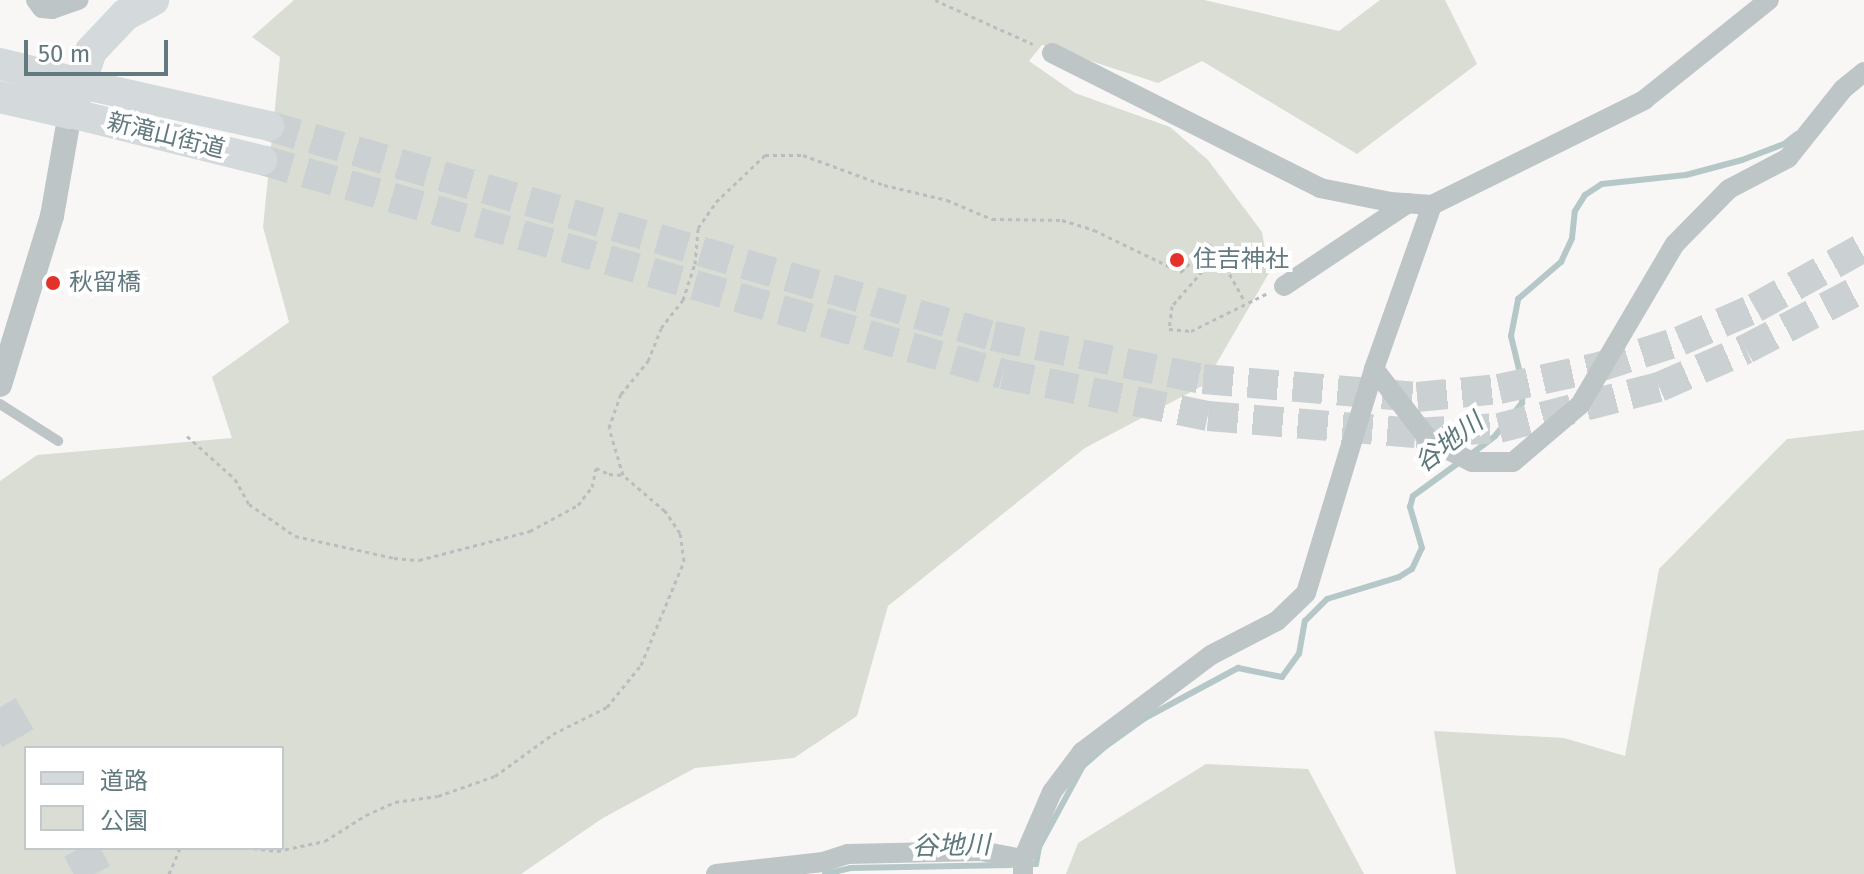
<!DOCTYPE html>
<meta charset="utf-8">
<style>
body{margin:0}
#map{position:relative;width:1864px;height:874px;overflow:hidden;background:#f8f7f5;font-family:"Fira Sans","Noto Sans JP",sans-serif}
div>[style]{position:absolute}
.green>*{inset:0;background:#d9ddd4}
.stream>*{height:6px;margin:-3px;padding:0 3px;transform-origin:3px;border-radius:3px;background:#b6c7c8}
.primary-tunnel>*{height:30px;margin-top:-15px;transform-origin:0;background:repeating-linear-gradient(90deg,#cbd1d2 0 30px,transparent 0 45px)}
.motorway-tunnel>*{height:36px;margin-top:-18px;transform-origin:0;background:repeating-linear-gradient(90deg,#cbd1d2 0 36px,transparent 0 54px)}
.path>*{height:3px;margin-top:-1.5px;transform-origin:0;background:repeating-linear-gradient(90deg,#b9bdbf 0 4px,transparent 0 8px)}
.service>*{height:10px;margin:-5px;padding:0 5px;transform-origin:5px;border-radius:5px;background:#bec5c7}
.minor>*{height:20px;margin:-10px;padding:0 10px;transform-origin:10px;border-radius:10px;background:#bec5c7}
.tertiary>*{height:24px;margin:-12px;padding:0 12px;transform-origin:12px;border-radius:12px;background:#bec5c7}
.primary>*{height:30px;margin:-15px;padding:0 15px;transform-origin:15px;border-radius:15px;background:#d4d9dc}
.trunk>*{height:32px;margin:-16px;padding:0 16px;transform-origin:16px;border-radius:16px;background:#d4d9dc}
.dots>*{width:22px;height:22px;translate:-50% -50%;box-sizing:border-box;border:4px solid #fff;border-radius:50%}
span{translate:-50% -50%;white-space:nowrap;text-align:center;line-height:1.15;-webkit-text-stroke:8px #fff;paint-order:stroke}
.street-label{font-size:24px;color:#637980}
.poi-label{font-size:24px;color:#637980}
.left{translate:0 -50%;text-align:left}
.water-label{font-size:26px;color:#5e787b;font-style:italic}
.legend{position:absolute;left:24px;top:746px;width:260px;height:104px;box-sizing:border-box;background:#fff;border:2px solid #c1c9cc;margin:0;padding:10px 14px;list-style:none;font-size:24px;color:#637980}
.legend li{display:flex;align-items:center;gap:16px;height:40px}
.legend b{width:40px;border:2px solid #c1c9cc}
.scale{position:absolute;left:24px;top:40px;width:144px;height:36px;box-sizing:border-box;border:4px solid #637980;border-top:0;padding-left:10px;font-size:24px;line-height:28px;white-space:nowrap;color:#637980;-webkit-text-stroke:6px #fff;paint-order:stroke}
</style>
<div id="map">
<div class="green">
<i style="clip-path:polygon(evenodd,294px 0,1204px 0,1339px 31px,1380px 0,1445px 0,1477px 64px,1357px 154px,1202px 61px,1158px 83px,1042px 45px,1029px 61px,1075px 93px,1170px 127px,1208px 160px,1262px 232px,1269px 273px,1204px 385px,1085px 448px,888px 606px,857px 716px,794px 758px,695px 768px,603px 818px,521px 874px,0 874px,0 481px,37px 455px,232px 438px,212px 377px,289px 322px,263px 227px,280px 57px,252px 37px,294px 0,26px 748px,282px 748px,282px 848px,26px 848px,26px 748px)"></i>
<i style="clip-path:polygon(1864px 430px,1864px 874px,1456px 874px,1434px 731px,1564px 738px,1625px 756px,1659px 569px,1787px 439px)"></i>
<i style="clip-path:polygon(1206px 764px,1308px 769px,1364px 874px,1066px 874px,1078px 843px)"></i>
</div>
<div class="stream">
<i style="left:1470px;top:455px;width:31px;rotate:-37deg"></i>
<i style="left:1495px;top:436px;width:43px;rotate:-50.7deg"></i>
<i style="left:1522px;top:403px;width:17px;rotate:-87deg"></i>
<i style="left:1523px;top:386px;width:51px;rotate:-103.5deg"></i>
<i style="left:1511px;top:336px;width:38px;rotate:-79deg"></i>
<i style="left:1518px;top:299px;width:57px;rotate:-40.7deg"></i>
<i style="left:1561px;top:262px;width:26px;rotate:-65deg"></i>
<i style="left:1572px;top:238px;width:27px;rotate:-84deg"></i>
<i style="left:1575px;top:211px;width:19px;rotate:-58deg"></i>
<i style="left:1585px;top:195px;width:20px;rotate:-33deg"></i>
<i style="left:1602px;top:184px;width:84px;rotate:-6.1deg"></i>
<i style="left:1686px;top:175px;width:58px;rotate:-15deg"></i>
<i style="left:1742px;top:160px;width:45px;rotate:-20.9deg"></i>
<i style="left:1784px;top:144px;width:16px;rotate:-38deg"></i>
<i style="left:1026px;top:864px;width:10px"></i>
<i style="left:1036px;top:864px;width:17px;rotate:-80deg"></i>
<i style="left:1039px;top:847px;width:92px;rotate:-61.5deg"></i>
<i style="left:1083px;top:766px;width:30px;rotate:-41deg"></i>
<i style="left:1106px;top:746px;width:48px;rotate:-35.7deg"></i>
<i style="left:1145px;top:718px;width:106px;rotate:-28.3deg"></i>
<i style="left:1238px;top:668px;width:45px;rotate:11.6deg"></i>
<i style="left:1282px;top:677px;width:29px;rotate:-54deg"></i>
<i style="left:1299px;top:654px;width:34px;rotate:-80deg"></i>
<i style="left:1305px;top:621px;width:31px;rotate:-45deg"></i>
<i style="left:1327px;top:599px;width:75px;rotate:-17deg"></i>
<i style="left:1399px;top:577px;width:15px;rotate:-32deg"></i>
<i style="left:1412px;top:569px;width:23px;rotate:-65deg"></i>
<i style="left:1422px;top:548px;width:43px;rotate:-106.3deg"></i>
<i style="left:1410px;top:507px;width:11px;rotate:-75deg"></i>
<i style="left:1413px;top:496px;width:59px;rotate:-36.1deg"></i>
<i style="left:825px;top:874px;width:26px;rotate:-13deg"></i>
<i style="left:850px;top:868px;width:161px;rotate:-1.1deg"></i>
</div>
<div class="primary-tunnel">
<i style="left:269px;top:126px;width:754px;rotate:16.18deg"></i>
<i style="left:993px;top:336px;width:214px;rotate:11.6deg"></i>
<i style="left:1203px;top:379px;width:215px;rotate:4.8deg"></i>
<i style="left:1417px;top:397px;width:82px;rotate:-5.6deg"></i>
<i style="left:1499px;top:389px;width:102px;rotate:-12.4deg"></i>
<i style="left:1599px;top:367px;width:85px;rotate:-17.8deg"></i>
<i style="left:1680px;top:341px;width:82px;rotate:-23.7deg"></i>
<i style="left:1755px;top:308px;width:125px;rotate:-29.2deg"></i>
<i style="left:262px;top:160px;width:771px;rotate:16.11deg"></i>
<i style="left:1003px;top:374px;width:209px;rotate:11.6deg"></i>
<i style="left:1208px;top:416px;width:208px;rotate:4.7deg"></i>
<i style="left:1415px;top:433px;width:84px;rotate:-3.4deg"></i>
<i style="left:1499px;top:428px;width:165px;rotate:-14.4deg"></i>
<i style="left:1659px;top:387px;width:95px;rotate:-23.6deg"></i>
<i style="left:1746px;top:349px;width:133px;rotate:-27.7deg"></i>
</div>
<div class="motorway-tunnel">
<i style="left:0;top:707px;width:52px;rotate:60deg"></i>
<i style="left:80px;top:848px;width:30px;rotate:62deg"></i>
</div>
<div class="path">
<i style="left:935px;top:0;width:107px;rotate:24.2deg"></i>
<i style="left:1218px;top:253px;width:56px;rotate:61.1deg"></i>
<i style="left:187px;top:436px;width:64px;rotate:41.9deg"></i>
<i style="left:235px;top:479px;width:29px;rotate:61deg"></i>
<i style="left:249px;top:504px;width:56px;rotate:34.8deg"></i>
<i style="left:295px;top:536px;width:101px;rotate:12.5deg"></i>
<i style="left:394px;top:558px;width:25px;rotate:5deg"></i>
<i style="left:419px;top:560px;width:115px;rotate:-14.6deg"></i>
<i style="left:530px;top:531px;width:55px;rotate:-28.4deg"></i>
<i style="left:578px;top:505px;width:23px;rotate:-52deg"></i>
<i style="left:592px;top:487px;width:19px;rotate:-78deg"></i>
<i style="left:596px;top:468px;width:14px;rotate:25deg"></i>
<i style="left:609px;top:474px;width:14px;rotate:4deg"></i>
<i style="left:253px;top:848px;width:24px;rotate:7deg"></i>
<i style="left:277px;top:851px;width:49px;rotate:-11.8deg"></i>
<i style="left:325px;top:841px;width:49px;rotate:-32.4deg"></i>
<i style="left:366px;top:815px;width:32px;rotate:-24deg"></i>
<i style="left:395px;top:802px;width:43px;rotate:-7.9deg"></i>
<i style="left:438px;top:796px;width:60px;rotate:-19.3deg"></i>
<i style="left:495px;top:776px;width:72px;rotate:-35.9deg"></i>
<i style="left:553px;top:734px;width:60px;rotate:-26.6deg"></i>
<i style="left:607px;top:707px;width:54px;rotate:-51deg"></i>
<i style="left:641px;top:665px;width:113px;rotate:-67.5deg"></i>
<i style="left:684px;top:561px;width:28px;rotate:-98deg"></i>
<i style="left:680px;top:533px;width:27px;rotate:-124deg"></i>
<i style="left:665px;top:511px;width:55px;rotate:-139.4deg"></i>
<i style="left:623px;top:475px;width:49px;rotate:-106.6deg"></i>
<i style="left:609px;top:428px;width:36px;rotate:-71deg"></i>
<i style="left:621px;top:394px;width:43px;rotate:-50.7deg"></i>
<i style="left:648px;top:361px;width:35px;rotate:-68deg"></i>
<i style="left:661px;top:328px;width:36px;rotate:-52deg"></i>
<i style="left:683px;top:300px;width:38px;rotate:-72deg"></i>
<i style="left:695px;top:264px;width:36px;rotate:-85deg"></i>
<i style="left:698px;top:228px;width:32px;rotate:-55deg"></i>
<i style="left:716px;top:202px;width:68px;rotate:-43.8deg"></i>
<i style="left:765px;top:155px;width:38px"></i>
<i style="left:803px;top:155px;width:86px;rotate:20.3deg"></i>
<i style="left:884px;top:185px;width:65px;rotate:13.4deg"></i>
<i style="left:947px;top:200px;width:49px;rotate:22.9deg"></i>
<i style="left:992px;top:219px;width:70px;rotate:0.8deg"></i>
<i style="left:1062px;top:220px;width:34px;rotate:17deg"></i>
<i style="left:1094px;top:230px;width:97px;rotate:25.8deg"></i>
<i style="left:1181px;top:272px;width:40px;rotate:-45deg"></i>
<i style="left:1209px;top:244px;width:13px;rotate:45deg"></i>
<i style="left:1218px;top:253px;width:70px;rotate:131deg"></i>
<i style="left:1172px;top:306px;width:23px;rotate:97deg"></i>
<i style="left:1169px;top:329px;width:22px;rotate:5deg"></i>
<i style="left:1191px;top:331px;width:86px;rotate:-26.3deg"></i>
<i style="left:169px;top:874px;width:28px;rotate:-67deg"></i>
</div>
<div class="service">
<i style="left:0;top:404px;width:69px;rotate:32.5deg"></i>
</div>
<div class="minor">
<i style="left:36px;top:0;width:10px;rotate:53deg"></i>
<i style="left:42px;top:8px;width:10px;rotate:6deg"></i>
<i style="left:52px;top:9px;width:28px;rotate:-19deg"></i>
<i style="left:1052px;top:53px;width:300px;rotate:26.7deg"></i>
<i style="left:1320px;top:188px;width:71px;rotate:11.3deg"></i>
<i style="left:1390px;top:202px;width:42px;rotate:4.1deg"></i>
<i style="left:1432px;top:205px;width:237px;rotate:-26.3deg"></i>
<i style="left:1644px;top:100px;width:160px;rotate:-38.7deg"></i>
<i style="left:1284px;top:286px;width:149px;rotate:-33.8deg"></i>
<i style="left:1374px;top:369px;width:90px;rotate:52.2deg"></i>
<i style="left:1429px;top:440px;width:48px;rotate:27.1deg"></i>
<i style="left:1472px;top:462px;width:41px"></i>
<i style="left:1513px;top:462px;width:88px;rotate:-40.4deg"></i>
<i style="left:1580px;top:405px;width:187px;rotate:-59.5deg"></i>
<i style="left:1675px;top:244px;width:77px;rotate:-45.5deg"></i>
<i style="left:1729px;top:189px;width:67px;rotate:-27.7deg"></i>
<i style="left:1788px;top:158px;width:88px;rotate:-51.4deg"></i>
<i style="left:1843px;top:89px;width:27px;rotate:-39deg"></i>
<i style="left:716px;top:874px;width:108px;rotate:-6.4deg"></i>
<i style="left:823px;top:862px;width:26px;rotate:-18deg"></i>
<i style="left:848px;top:854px;width:133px;rotate:-1.3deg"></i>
<i style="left:981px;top:851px;width:43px;rotate:10.8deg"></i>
<i style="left:1023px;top:874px;width:15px;rotate:-90deg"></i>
<i style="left:1023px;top:859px;width:73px;rotate:-66.6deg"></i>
<i style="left:1052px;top:792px;width:50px;rotate:-53.1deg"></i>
<i style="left:1082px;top:752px;width:161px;rotate:-36.9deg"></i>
<i style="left:1211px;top:655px;width:74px;rotate:-27.3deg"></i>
<i style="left:1277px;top:621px;width:40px;rotate:-44deg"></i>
<i style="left:1306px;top:593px;width:234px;rotate:-73.1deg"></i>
<i style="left:1374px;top:369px;width:174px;rotate:-70.5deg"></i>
</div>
<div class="tertiary">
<i style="left:0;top:385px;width:177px;rotate:-72.9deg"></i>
<i style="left:52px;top:216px;width:105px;rotate:-80.1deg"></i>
</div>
<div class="primary">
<i style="left:77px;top:83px;width:197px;rotate:12.6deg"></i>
<i style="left:70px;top:113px;width:198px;rotate:13.8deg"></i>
</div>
<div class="trunk">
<i style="left:0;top:64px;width:79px;rotate:13.9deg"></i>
<i style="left:0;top:97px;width:72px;rotate:12.9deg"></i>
<i style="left:70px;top:113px;width:65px;rotate:-71.3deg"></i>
<i style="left:91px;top:51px;width:50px;rotate:-46.6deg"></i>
<i style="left:125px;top:15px;width:32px;rotate:-28deg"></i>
</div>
<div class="dots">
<i style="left:1177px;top:260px;background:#e3322a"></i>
<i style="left:53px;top:283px;background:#e3322a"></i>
</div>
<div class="street-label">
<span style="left:166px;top:136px;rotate:14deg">新滝山街道</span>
</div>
<div class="poi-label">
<span class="left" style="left:1193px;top:260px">住吉神社</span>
<span class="left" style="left:69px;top:283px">秋留橋</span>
</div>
<div class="water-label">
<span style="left:1449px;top:443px;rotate:-38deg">谷地川</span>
<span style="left:951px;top:846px;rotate:-1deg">谷地川</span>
</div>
<ul class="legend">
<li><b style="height:10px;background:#d4d9dc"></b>道路</li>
<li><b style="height:22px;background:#d9ddd4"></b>公園</li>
</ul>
<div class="scale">50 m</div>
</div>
